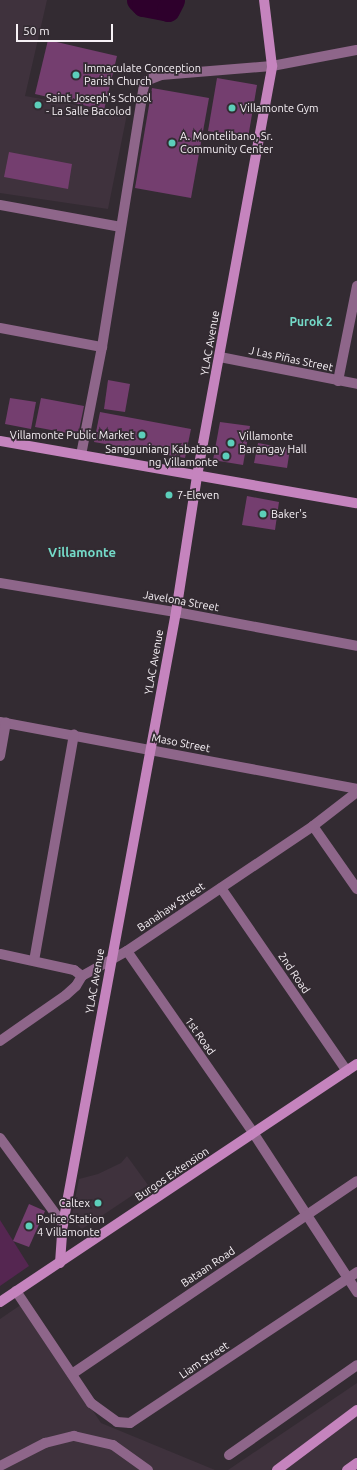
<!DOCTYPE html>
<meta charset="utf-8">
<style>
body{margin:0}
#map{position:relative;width:357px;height:1470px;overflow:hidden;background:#332b32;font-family:Ubuntu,sans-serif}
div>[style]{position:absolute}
.built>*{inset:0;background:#3f323d}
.green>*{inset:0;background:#552651}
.river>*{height:23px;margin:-11.5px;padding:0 11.5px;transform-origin:11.5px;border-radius:11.5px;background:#2e002c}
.building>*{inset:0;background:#743e6f}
.street>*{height:10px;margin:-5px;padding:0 5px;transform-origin:5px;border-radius:5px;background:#8e668a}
.secondary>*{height:10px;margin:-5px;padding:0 5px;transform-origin:5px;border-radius:5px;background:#c584be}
.dots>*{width:11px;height:11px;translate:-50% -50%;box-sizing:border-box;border:2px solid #332b32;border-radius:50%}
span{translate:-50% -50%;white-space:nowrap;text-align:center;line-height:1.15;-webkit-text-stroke:3.5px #332b32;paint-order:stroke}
.poi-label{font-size:11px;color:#f7f1f6}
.left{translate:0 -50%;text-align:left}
.right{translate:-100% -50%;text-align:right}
.street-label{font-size:11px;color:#f7f1f6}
.neighbourhood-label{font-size:12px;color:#74dac8;font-weight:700}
.quarter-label{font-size:13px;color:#74dac8;font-weight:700}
.scale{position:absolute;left:16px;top:24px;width:97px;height:18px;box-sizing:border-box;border:2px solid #f7f1f6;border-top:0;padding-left:5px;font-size:12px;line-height:14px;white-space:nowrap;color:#f7f1f6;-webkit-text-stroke:3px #332b32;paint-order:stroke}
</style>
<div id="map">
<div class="built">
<i style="clip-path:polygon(0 0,47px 0,25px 96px,127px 114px,108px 209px,0 193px)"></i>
<i style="clip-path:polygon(127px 1156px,148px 1185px,82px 1229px,71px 1220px,79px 1179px,98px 1174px,121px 1163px)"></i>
<i style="clip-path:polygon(22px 1304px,101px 1423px,215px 1470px,0 1470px,0 1319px)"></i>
<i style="clip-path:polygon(357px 1383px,357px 1470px,228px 1470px)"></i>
</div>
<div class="green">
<i style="clip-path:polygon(0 1220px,29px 1266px,0 1286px)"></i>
</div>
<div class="river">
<i style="left:138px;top:0;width:7px;rotate:45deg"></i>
<i style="left:143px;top:5px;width:25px;rotate:11deg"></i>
<i style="left:168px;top:10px;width:11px;rotate:-63deg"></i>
</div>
<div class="building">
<i style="clip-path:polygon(48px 40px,117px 56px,104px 110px,35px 94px)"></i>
<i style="clip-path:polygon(217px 78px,257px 85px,248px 138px,208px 131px)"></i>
<i style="clip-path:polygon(152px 88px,209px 98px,191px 198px,135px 188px)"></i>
<i style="clip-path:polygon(9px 152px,72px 164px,68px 189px,4px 177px)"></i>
<i style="clip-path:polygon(108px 380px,130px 384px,125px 412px,104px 409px)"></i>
<i style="clip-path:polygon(10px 398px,36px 402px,31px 429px,5px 424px)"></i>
<i style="clip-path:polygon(41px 398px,84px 406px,78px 435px,35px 427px)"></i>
<i style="clip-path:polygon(100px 412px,191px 429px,185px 458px,94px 442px)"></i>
<i style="clip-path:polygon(220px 422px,250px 426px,243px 465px,213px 460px)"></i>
<i style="clip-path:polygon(258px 443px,290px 449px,287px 468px,254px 463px)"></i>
<i style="clip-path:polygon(247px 496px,279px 502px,275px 530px,242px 525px)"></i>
<i style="clip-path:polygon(29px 1204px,45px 1211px,29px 1247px,13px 1241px)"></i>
</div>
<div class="street">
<i style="left:0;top:205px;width:123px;rotate:10.3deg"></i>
<i style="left:0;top:328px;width:104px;rotate:10.6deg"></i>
<i style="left:220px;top:357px;width:140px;rotate:11.1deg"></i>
<i style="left:338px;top:381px;width:97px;rotate:-78.7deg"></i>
<i style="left:81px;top:455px;width:110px;rotate:-79deg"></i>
<i style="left:102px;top:347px;width:264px;rotate:-80.9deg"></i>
<i style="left:144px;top:86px;width:7px;rotate:-56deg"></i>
<i style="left:148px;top:80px;width:14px;rotate:-21deg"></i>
<i style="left:161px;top:75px;width:111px;rotate:-4.6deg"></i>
<i style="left:272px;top:66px;width:86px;rotate:-10.7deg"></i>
<i style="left:0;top:583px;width:178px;rotate:9.4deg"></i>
<i style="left:176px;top:612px;width:184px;rotate:10.6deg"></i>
<i style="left:0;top:722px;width:363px;rotate:10.6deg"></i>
<i style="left:0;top:756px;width:34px;rotate:-80deg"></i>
<i style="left:313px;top:826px;width:77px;rotate:55.1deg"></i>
<i style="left:221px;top:888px;width:222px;rotate:55.5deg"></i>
<i style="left:127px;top:951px;width:223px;rotate:55.2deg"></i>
<i style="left:254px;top:1134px;width:189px;rotate:56.9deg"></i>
<i style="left:0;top:954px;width:76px;rotate:12.2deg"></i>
<i style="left:74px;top:970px;width:10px;rotate:37deg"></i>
<i style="left:34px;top:961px;width:230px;rotate:-80deg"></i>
<i style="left:0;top:1041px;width:80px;rotate:-34.9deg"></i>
<i style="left:66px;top:995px;width:13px;rotate:-42deg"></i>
<i style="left:76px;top:986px;width:12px;rotate:-59deg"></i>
<i style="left:82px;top:976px;width:51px;rotate:-29.1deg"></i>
<i style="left:127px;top:951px;width:224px;rotate:-33.9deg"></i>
<i style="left:313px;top:826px;width:56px;rotate:-37.7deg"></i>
<i style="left:0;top:1138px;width:107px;rotate:53.8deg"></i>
<i style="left:16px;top:1291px;width:135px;rotate:56.2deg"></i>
<i style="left:91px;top:1403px;width:32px;rotate:36deg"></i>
<i style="left:117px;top:1422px;width:13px;rotate:4deg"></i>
<i style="left:130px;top:1423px;width:273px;rotate:-33.6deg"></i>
<i style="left:72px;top:1374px;width:344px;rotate:-34.1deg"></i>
<i style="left:229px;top:1455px;width:156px;rotate:-35.1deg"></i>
<i style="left:0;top:1466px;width:51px;rotate:-27.1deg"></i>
<i style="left:45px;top:1443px;width:30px;rotate:-14deg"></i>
<i style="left:74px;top:1436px;width:40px;rotate:13deg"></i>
<i style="left:113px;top:1445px;width:43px;rotate:35.5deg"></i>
</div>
<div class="secondary">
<i style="left:0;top:441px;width:362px;rotate:9.9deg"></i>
<i style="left:60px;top:1263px;width:39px;rotate:-86deg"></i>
<i style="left:63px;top:1224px;width:622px;rotate:-79.54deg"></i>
<i style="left:176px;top:612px;width:138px;rotate:-81.2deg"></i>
<i style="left:197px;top:476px;width:417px;rotate:-79.6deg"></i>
<i style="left:272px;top:66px;width:66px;rotate:-96.9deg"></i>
<i style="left:0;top:1302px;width:429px;rotate:-33.7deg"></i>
<i style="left:277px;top:1470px;width:100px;rotate:-36.9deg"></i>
<i style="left:347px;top:1470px;width:12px;rotate:-35deg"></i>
</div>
<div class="dots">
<i style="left:76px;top:75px;background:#5cceba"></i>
<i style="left:38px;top:105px;background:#5cceba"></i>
<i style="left:232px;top:108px;background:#5cceba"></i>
<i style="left:172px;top:143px;background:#5cceba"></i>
<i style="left:142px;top:435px;background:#5cceba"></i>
<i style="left:231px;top:443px;background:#5cceba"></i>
<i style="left:226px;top:456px;background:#5cceba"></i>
<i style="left:169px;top:495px;background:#5cceba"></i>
<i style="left:263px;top:514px;background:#5cceba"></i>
<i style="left:98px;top:1203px;background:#5cceba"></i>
<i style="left:29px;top:1226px;background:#5cceba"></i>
</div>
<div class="poi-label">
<span class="left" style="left:84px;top:75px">Immaculate Conception<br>Parish Church</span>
<span class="left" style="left:46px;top:105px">Saint Joseph's School<br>- La Salle Bacolod</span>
<span class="left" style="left:240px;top:108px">Villamonte Gym</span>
<span class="left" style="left:180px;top:143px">A. Montelibano, Sr.<br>Community Center</span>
<span class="right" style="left:134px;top:435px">Villamonte Public Market</span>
<span class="left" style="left:239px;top:443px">Villamonte<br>Barangay Hall</span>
<span class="right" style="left:218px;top:456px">Sangguniang Kabataan<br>ng Villamonte</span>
<span class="left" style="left:177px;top:495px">7-Eleven</span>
<span class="left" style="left:271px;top:514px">Baker's</span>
<span class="right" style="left:90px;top:1203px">Caltex</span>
<span class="left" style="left:37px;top:1226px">Police Station<br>4 Villamonte</span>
</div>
<div class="street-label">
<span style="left:210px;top:343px;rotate:-80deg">YLAC Avenue</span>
<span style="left:291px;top:359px;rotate:12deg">J Las Piñas Street</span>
<span style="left:181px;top:601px;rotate:10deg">Javelona Street</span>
<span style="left:154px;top:662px;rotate:-80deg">YLAC Avenue</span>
<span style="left:181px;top:743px;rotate:11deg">Maso Street</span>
<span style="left:171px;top:907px;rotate:-34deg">Banahaw Street</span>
<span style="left:294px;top:973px;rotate:56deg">2nd Road</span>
<span style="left:95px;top:981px;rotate:-80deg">YLAC Avenue</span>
<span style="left:200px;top:1036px;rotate:55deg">1st Road</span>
<span style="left:172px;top:1174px;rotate:-34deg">Burgos Extension</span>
<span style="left:208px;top:1267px;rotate:-34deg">Bataan Road</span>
<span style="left:204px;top:1360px;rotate:-34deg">Liam Street</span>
</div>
<div class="neighbourhood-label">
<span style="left:311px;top:322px">Purok 2</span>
</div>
<div class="quarter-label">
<span style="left:82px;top:552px">Villamonte</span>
</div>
<div class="scale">50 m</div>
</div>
